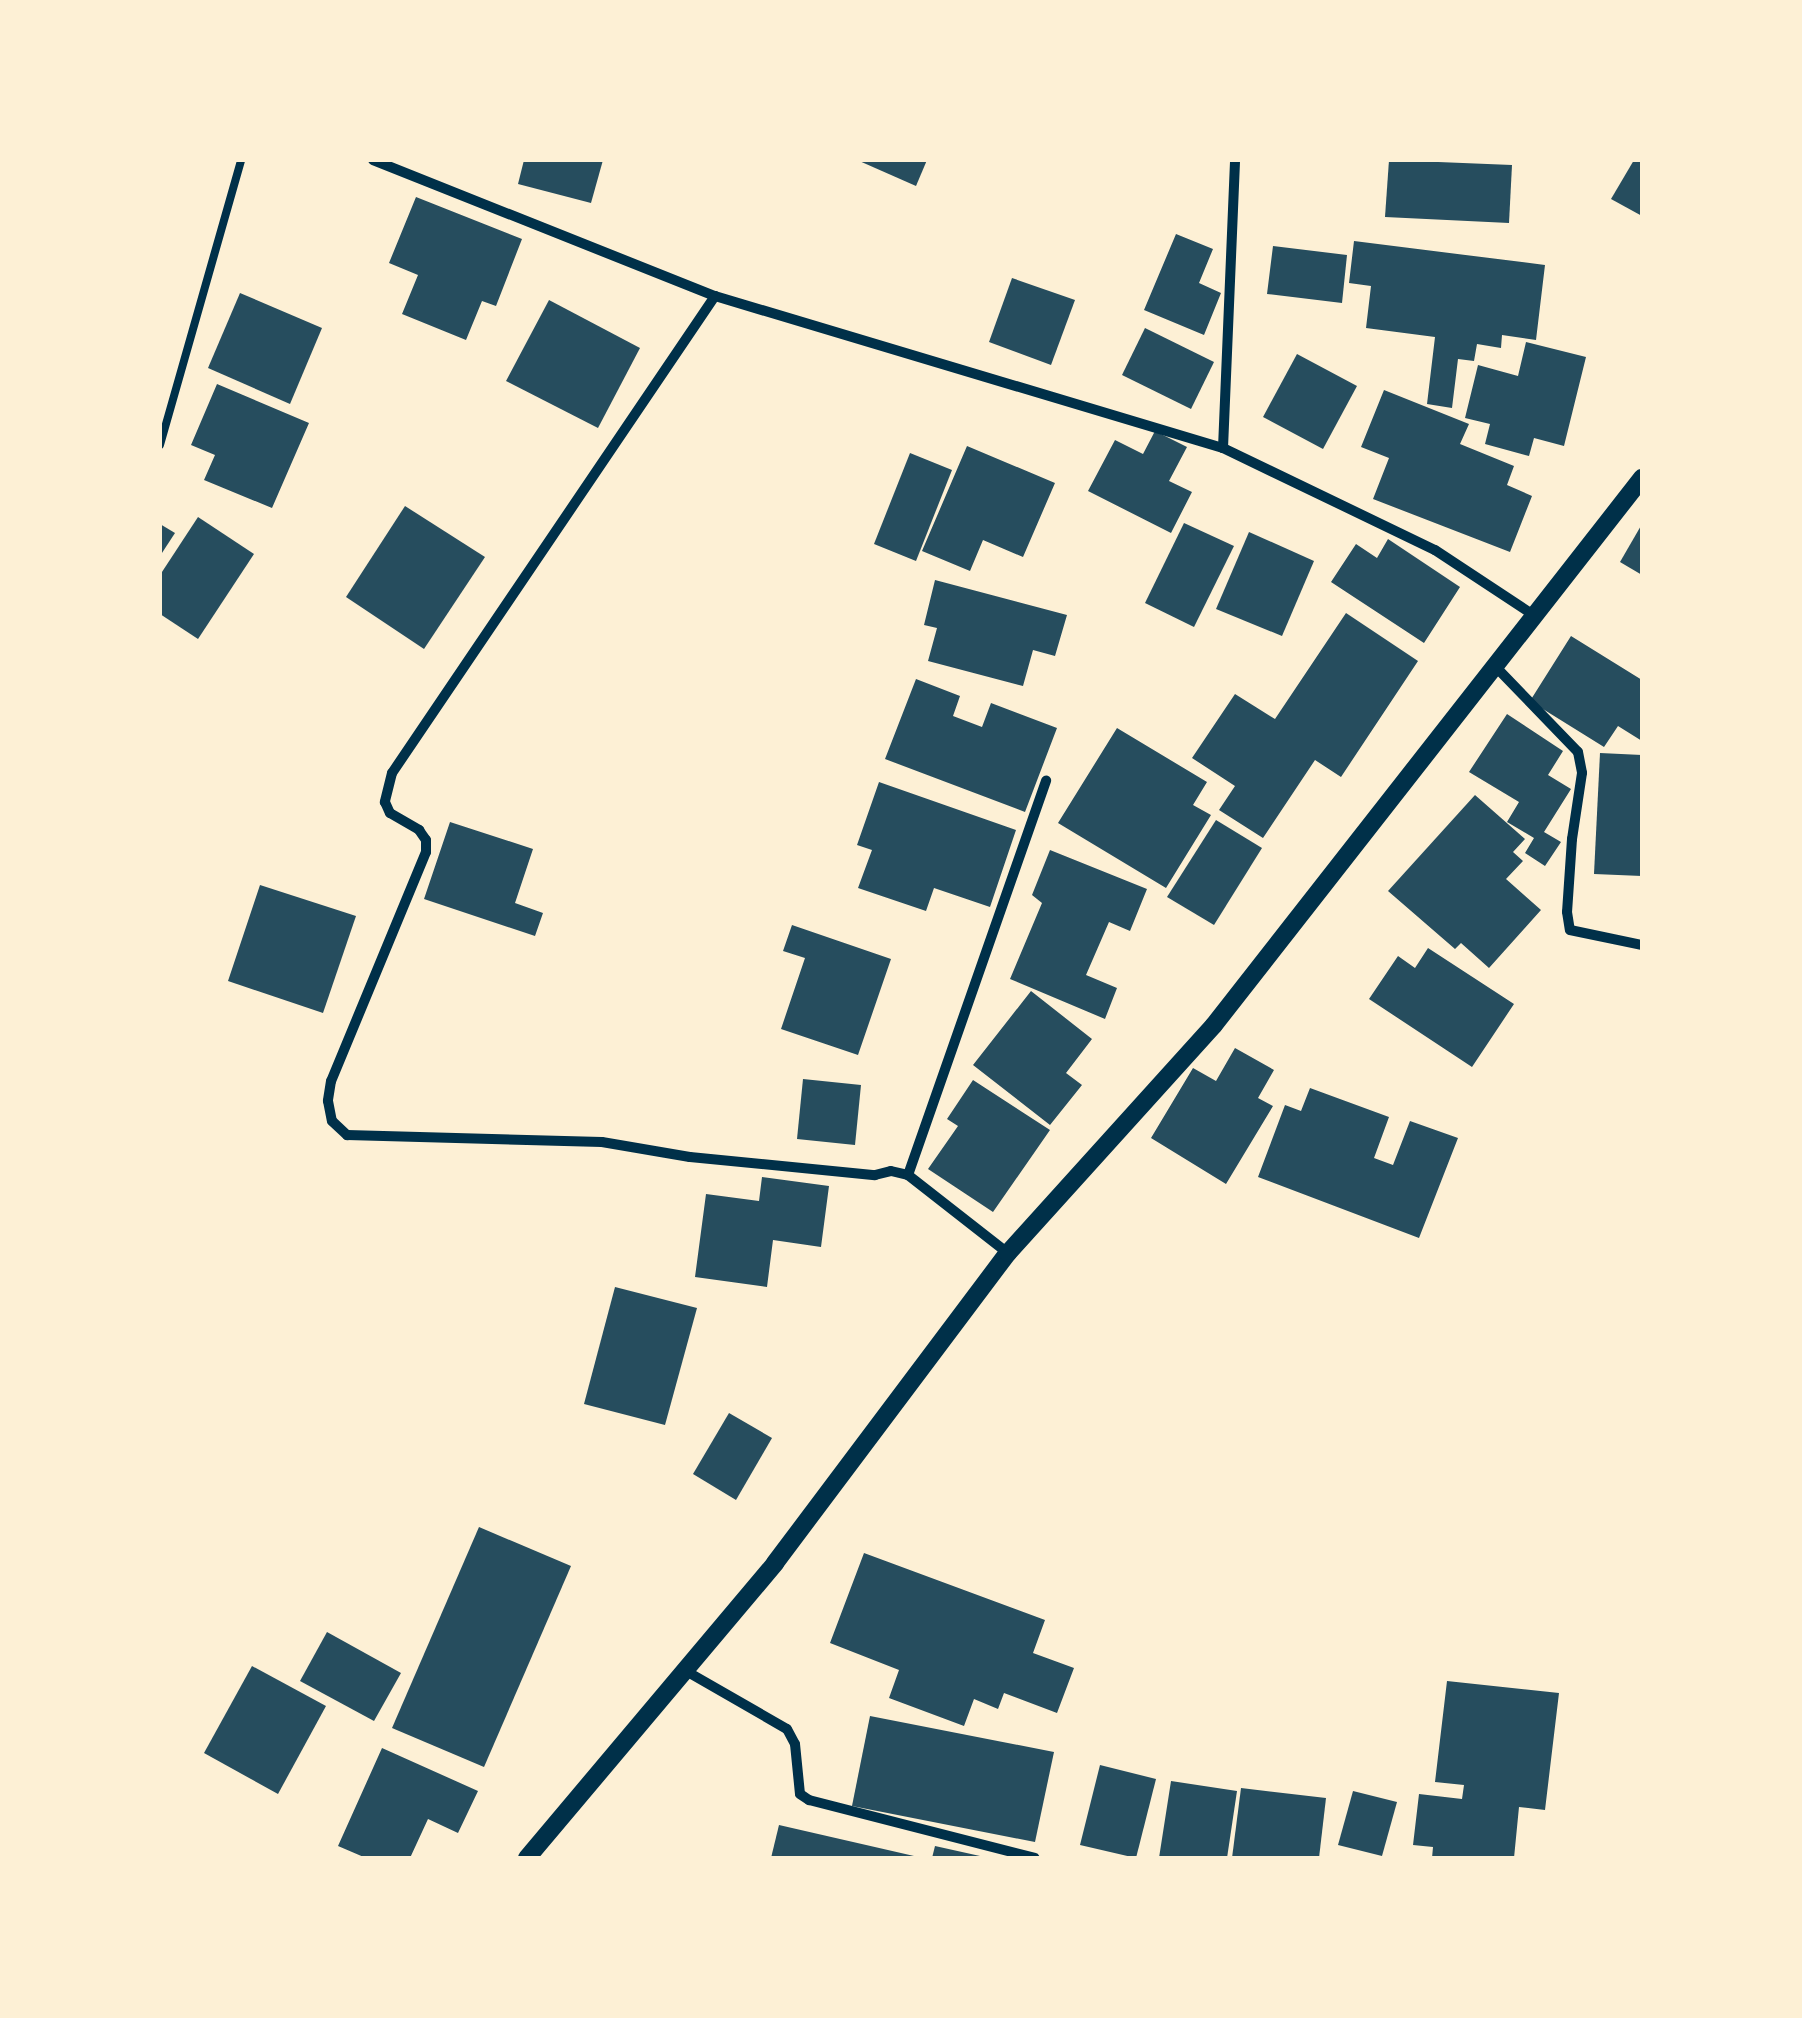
<!DOCTYPE html>
<style>
body{margin:0}
#map{position:relative;width:1802px;height:2018px;overflow:hidden;background:#fdf0d5;font-family:"Exo 2",sans-serif}
div>[style]{position:absolute}
.building>*{inset:0;background:#264d5e}
.service>*{height:8px;margin:-4px;padding:0 4px;transform-origin:4px;border-radius:4px;background:#003049}
.minor>*{height:10px;margin:-5px;padding:0 5px;transform-origin:5px;border-radius:5px;background:#003049}
.tertiary>*{height:18px;margin:-9px;padding:0 9px;transform-origin:9px;border-radius:9px;background:#003049}
span{translate:-50% -50%;white-space:nowrap;text-align:center;line-height:1.15;-webkit-text-stroke:8px #fdf0d5;paint-order:stroke}
.frame{position:absolute;inset:0;border:162px solid #fdf0d5;pointer-events:none}
</style>
<div id="map">
<div class="building">
<i style="clip-path:polygon(524px 160px,603px 160px,591px 203px,518px 184px)"></i>
<i style="clip-path:polygon(857px 160px,927px 160px,916px 186px)"></i>
<i style="clip-path:polygon(1389px 160px,1512px 165px,1509px 223px,1385px 217px)"></i>
<i style="clip-path:polygon(1634px 160px,1642px 160px,1642px 216px,1611px 199px)"></i>
<i style="clip-path:polygon(416px 197px,522px 239px,496px 306px,482px 301px,466px 340px,402px 314px,418px 275px,389px 263px)"></i>
<i style="clip-path:polygon(1176px 234px,1213px 249px,1199px 283px,1221px 293px,1204px 335px,1144px 310px)"></i>
<i style="clip-path:polygon(1354px 241px,1545px 265px,1536px 340px,1502px 335px,1501px 348px,1477px 344px,1474px 361px,1458px 359px,1452px 408px,1427px 404px,1435px 337px,1366px 328px,1371px 286px,1349px 283px)"></i>
<i style="clip-path:polygon(1273px 246px,1347px 255px,1342px 303px,1267px 294px)"></i>
<i style="clip-path:polygon(1012px 278px,1075px 300px,1051px 365px,989px 342px)"></i>
<i style="clip-path:polygon(240px 293px,322px 328px,290px 404px,208px 368px)"></i>
<i style="clip-path:polygon(549px 300px,640px 348px,598px 428px,506px 381px)"></i>
<i style="clip-path:polygon(1145px 328px,1214px 362px,1191px 409px,1122px 375px)"></i>
<i style="clip-path:polygon(1526px 342px,1586px 357px,1564px 446px,1534px 438px,1529px 456px,1485px 444px,1490px 424px,1465px 418px,1478px 365px,1518px 376px)"></i>
<i style="clip-path:polygon(1297px 354px,1357px 386px,1323px 449px,1263px 417px)"></i>
<i style="clip-path:polygon(217px 384px,309px 423px,272px 508px,204px 480px,215px 455px,191px 445px)"></i>
<i style="clip-path:polygon(1384px 390px,1469px 424px,1460px 444px,1514px 466px,1507px 485px,1532px 496px,1510px 552px,1373px 499px,1389px 458px,1361px 447px)"></i>
<i style="clip-path:polygon(1155px 431px,1187px 447px,1169px 481px,1192px 492px,1171px 533px,1088px 491px,1115px 440px,1143px 454px)"></i>
<i style="clip-path:polygon(967px 446px,1055px 483px,1023px 557px,983px 540px,970px 571px,922px 551px)"></i>
<i style="clip-path:polygon(910px 453px,952px 470px,916px 561px,874px 544px)"></i>
<i style="clip-path:polygon(405px 506px,485px 557px,424px 649px,346px 597px)"></i>
<i style="clip-path:polygon(198px 517px,254px 554px,198px 639px,160px 614px,160px 575px)"></i>
<i style="clip-path:polygon(1184px 523px,1234px 546px,1194px 627px,1145px 603px)"></i>
<i style="clip-path:polygon(160px 524px,175px 533px,160px 556px)"></i>
<i style="clip-path:polygon(1642px 524px,1642px 575px,1620px 562px)"></i>
<i style="clip-path:polygon(1249px 532px,1314px 561px,1282px 636px,1216px 609px)"></i>
<i style="clip-path:polygon(1388px 539px,1460px 587px,1424px 643px,1331px 582px,1356px 544px,1377px 558px)"></i>
<i style="clip-path:polygon(935px 580px,1067px 615px,1055px 656px,1033px 650px,1023px 686px,928px 661px,937px 628px,924px 625px)"></i>
<i style="clip-path:polygon(1346px 613px,1418px 661px,1341px 777px,1315px 760px,1263px 838px,1219px 810px,1235px 786px,1192px 758px,1235px 694px,1275px 719px)"></i>
<i style="clip-path:polygon(1571px 636px,1642px 680px,1642px 741px,1618px 726px,1604px 747px,1530px 701px)"></i>
<i style="clip-path:polygon(916px 679px,960px 696px,953px 716px,982px 727px,991px 703px,1057px 728px,1025px 812px,885px 759px)"></i>
<i style="clip-path:polygon(1507px 714px,1563px 751px,1548px 775px,1571px 789px,1544px 832px,1561px 842px,1545px 866px,1525px 853px,1534px 838px,1507px 822px,1519px 802px,1469px 772px)"></i>
<i style="clip-path:polygon(1117px 728px,1207px 782px,1193px 805px,1211px 815px,1166px 888px,1058px 823px)"></i>
<i style="clip-path:polygon(1600px 753px,1642px 755px,1642px 876px,1594px 874px)"></i>
<i style="clip-path:polygon(879px 782px,1016px 830px,990px 907px,934px 888px,926px 911px,858px 888px,872px 850px,857px 845px)"></i>
<i style="clip-path:polygon(1475px 795px,1525px 839px,1513px 852px,1523px 861px,1506px 879px,1541px 910px,1489px 968px,1461px 943px,1455px 949px,1388px 891px)"></i>
<i style="clip-path:polygon(1216px 820px,1262px 848px,1214px 925px,1167px 897px)"></i>
<i style="clip-path:polygon(450px 822px,533px 849px,515px 903px,543px 913px,535px 936px,424px 899px)"></i>
<i style="clip-path:polygon(1050px 850px,1147px 889px,1130px 931px,1109px 922px,1086px 975px,1117px 988px,1105px 1019px,1010px 979px,1042px 903px,1032px 895px)"></i>
<i style="clip-path:polygon(260px 885px,356px 916px,323px 1013px,228px 981px)"></i>
<i style="clip-path:polygon(792px 925px,891px 959px,858px 1055px,781px 1029px,805px 958px,783px 951px)"></i>
<i style="clip-path:polygon(1428px 948px,1514px 1004px,1472px 1067px,1369px 999px,1398px 956px,1415px 968px)"></i>
<i style="clip-path:polygon(1031px 991px,1092px 1039px,1066px 1073px,1082px 1085px,1050px 1125px,973px 1065px)"></i>
<i style="clip-path:polygon(1235px 1048px,1274px 1070px,1258px 1098px,1273px 1106px,1226px 1184px,1151px 1138px,1193px 1068px,1216px 1081px)"></i>
<i style="clip-path:polygon(803px 1079px,861px 1085px,855px 1145px,797px 1139px)"></i>
<i style="clip-path:polygon(973px 1080px,1050px 1130px,993px 1212px,928px 1169px,958px 1126px,947px 1119px)"></i>
<i style="clip-path:polygon(1310px 1088px,1389px 1117px,1374px 1158px,1393px 1165px,1410px 1121px,1458px 1138px,1419px 1238px,1258px 1177px,1285px 1105px,1301px 1111px)"></i>
<i style="clip-path:polygon(762px 1177px,829px 1186px,821px 1247px,773px 1240px,767px 1287px,695px 1277px,706px 1194px,759px 1201px)"></i>
<i style="clip-path:polygon(615px 1287px,697px 1308px,665px 1425px,584px 1404px)"></i>
<i style="clip-path:polygon(729px 1413px,772px 1438px,736px 1500px,693px 1474px)"></i>
<i style="clip-path:polygon(479px 1527px,571px 1566px,484px 1767px,392px 1728px)"></i>
<i style="clip-path:polygon(864px 1553px,1045px 1620px,1033px 1653px,1074px 1668px,1057px 1713px,1004px 1693px,998px 1709px,974px 1699px,964px 1726px,889px 1698px,899px 1670px,830px 1643px)"></i>
<i style="clip-path:polygon(327px 1632px,401px 1673px,374px 1721px,300px 1681px)"></i>
<i style="clip-path:polygon(252px 1666px,326px 1706px,278px 1794px,204px 1753px)"></i>
<i style="clip-path:polygon(1447px 1681px,1559px 1693px,1545px 1810px,1519px 1807px,1514px 1858px,1432px 1858px,1433px 1847px,1413px 1845px,1419px 1794px,1462px 1799px,1464px 1785px,1435px 1782px)"></i>
<i style="clip-path:polygon(870px 1716px,1054px 1752px,1035px 1842px,852px 1806px)"></i>
<i style="clip-path:polygon(382px 1748px,478px 1791px,458px 1833px,428px 1819px,410px 1858px,366px 1858px,338px 1846px)"></i>
<i style="clip-path:polygon(1100px 1765px,1156px 1779px,1136px 1858px,1080px 1845px)"></i>
<i style="clip-path:polygon(1171px 1781px,1237px 1791px,1227px 1858px,1159px 1858px)"></i>
<i style="clip-path:polygon(1241px 1788px,1326px 1798px,1319px 1858px,1232px 1858px)"></i>
<i style="clip-path:polygon(1353px 1791px,1397px 1802px,1382px 1856px,1338px 1845px)"></i>
<i style="clip-path:polygon(779px 1825px,914px 1856px,914px 1858px,771px 1858px)"></i>
<i style="clip-path:polygon(935px 1846px,980px 1856px,979px 1858px,932px 1858px)"></i>
</div>
<div class="service">
<i style="left:160px;top:445px;width:296px;rotate:-74.1deg"></i>
</div>
<div class="minor">
<i style="left:373px;top:160px;width:368px;rotate:21.7deg"></i>
<i style="left:715px;top:296px;width:530px;rotate:16.66deg"></i>
<i style="left:1223px;top:448px;width:235px;rotate:25.7deg"></i>
<i style="left:1435px;top:550px;width:120px;rotate:33.4deg"></i>
<i style="left:715px;top:296px;width:576px;rotate:124.1deg"></i>
<i style="left:392px;top:773px;width:30px;rotate:104deg"></i>
<i style="left:385px;top:802px;width:12px;rotate:66deg"></i>
<i style="left:390px;top:813px;width:34px;rotate:30deg"></i>
<i style="left:419px;top:830px;width:12px;rotate:55deg"></i>
<i style="left:426px;top:840px;width:12px;rotate:90deg"></i>
<i style="left:426px;top:852px;width:248px;rotate:112.5deg"></i>
<i style="left:331px;top:1081px;width:20px;rotate:99deg"></i>
<i style="left:328px;top:1101px;width:20px;rotate:79deg"></i>
<i style="left:332px;top:1121px;width:21px;rotate:43deg"></i>
<i style="left:347px;top:1135px;width:255px;rotate:1.6deg"></i>
<i style="left:602px;top:1142px;width:89px;rotate:9.7deg"></i>
<i style="left:690px;top:1157px;width:186px;rotate:5.6deg"></i>
<i style="left:875px;top:1175px;width:16px;rotate:-14deg"></i>
<i style="left:891px;top:1171px;width:17px;rotate:13deg"></i>
<i style="left:908px;top:1175px;width:127px;rotate:38deg"></i>
<i style="left:1223px;top:448px;width:288px;rotate:-87.6deg"></i>
<i style="left:1493px;top:664px;width:122px;rotate:46deg"></i>
<i style="left:1578px;top:752px;width:21px;rotate:79deg"></i>
<i style="left:1582px;top:773px;width:67px;rotate:98.6deg"></i>
<i style="left:1572px;top:839px;width:73px;rotate:93.9deg"></i>
<i style="left:1567px;top:912px;width:18px;rotate:81deg"></i>
<i style="left:1570px;top:930px;width:74px;rotate:11.8deg"></i>
<i style="left:908px;top:1175px;width:418px;rotate:-70.7deg"></i>
<i style="left:686px;top:1671px;width:116px;rotate:29.9deg"></i>
<i style="left:787px;top:1729px;width:17px;rotate:62deg"></i>
<i style="left:795px;top:1744px;width:50px;rotate:84.3deg"></i>
<i style="left:800px;top:1794px;width:11px;rotate:34deg"></i>
<i style="left:809px;top:1800px;width:233px;rotate:14.4deg"></i>
</div>
<div class="tertiary">
<i style="left:527px;top:1858px;width:385px;rotate:-49.9deg"></i>
<i style="left:775px;top:1563px;width:388px;rotate:-53.1deg"></i>
<i style="left:1008px;top:1253px;width:307px;rotate:-47.9deg"></i>
<i style="left:1214px;top:1025px;width:695px;rotate:-51.96deg"></i>
</div>
<div class="frame"></div>
</div>
